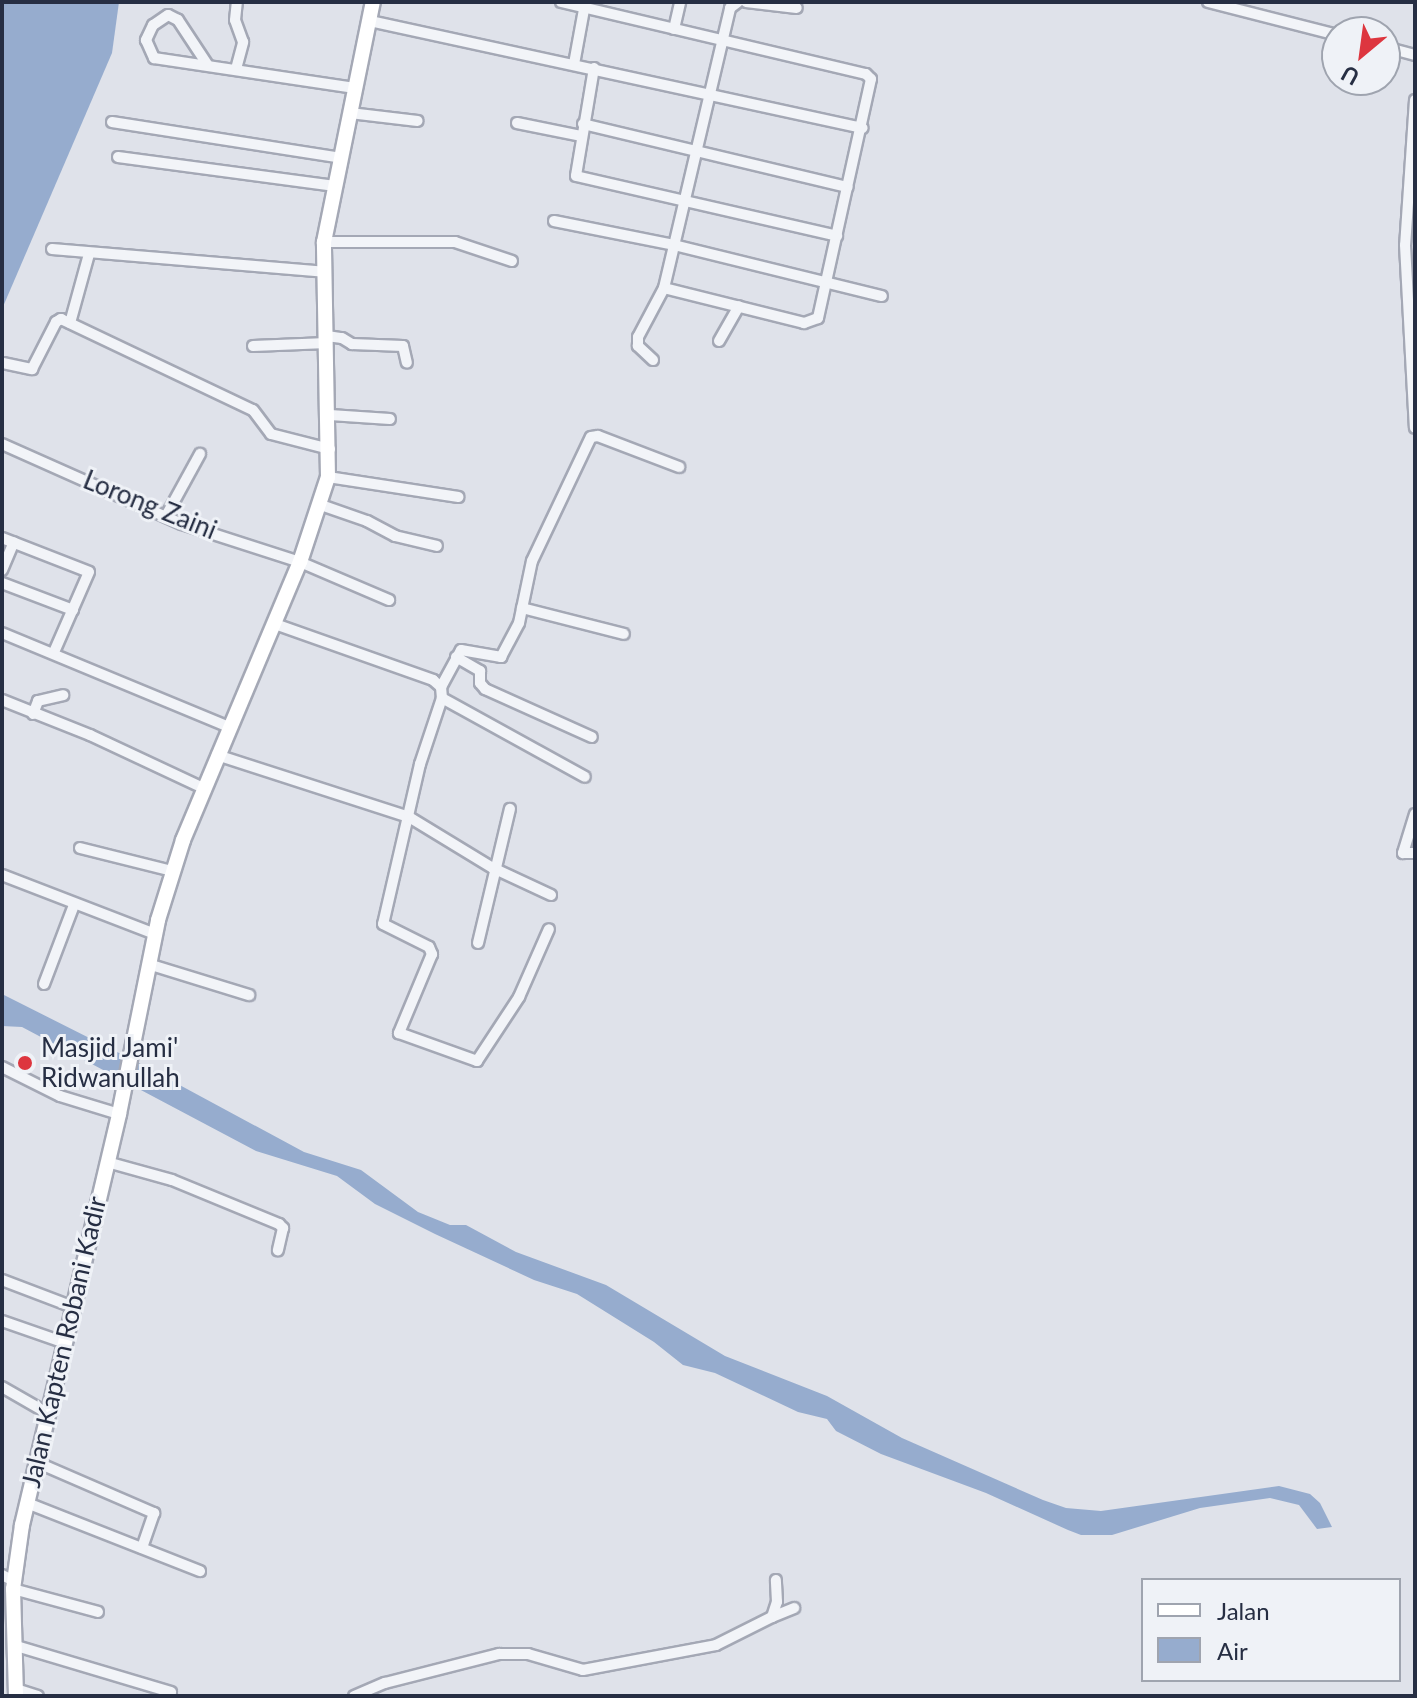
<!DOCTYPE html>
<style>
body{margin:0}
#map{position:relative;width:1417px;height:1698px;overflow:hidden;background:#dfe2ea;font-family:Lato,sans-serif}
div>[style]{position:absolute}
.water>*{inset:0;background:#96acce}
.roads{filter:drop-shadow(2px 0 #a4a8b5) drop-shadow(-2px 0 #a4a8b5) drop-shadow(0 2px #a4a8b5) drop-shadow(0 -2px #a4a8b5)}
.street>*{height:10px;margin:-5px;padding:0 5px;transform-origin:5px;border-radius:5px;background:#f2f4f8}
.secondary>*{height:14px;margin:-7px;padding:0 7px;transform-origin:7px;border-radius:7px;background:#fff}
.dots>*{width:22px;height:22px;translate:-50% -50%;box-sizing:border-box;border:4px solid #eff2f7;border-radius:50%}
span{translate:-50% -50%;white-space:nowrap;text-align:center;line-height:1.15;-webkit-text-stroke:6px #eff2f7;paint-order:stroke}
.street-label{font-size:26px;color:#262e43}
.poi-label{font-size:26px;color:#262e43}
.left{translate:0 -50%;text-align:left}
.frame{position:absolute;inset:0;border:4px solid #262e43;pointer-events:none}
.legend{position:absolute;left:1141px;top:1578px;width:260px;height:104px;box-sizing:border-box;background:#eff2f7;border:2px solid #9fa4af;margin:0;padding:10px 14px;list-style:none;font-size:24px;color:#262e43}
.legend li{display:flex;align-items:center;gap:16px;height:40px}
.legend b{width:40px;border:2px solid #9fa4af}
.north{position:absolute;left:1321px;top:16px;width:80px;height:80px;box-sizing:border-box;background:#eff2f7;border:2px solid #9fa4af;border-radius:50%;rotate:209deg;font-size:22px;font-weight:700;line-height:32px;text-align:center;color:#262e43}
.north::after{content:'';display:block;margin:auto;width:28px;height:36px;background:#dd363f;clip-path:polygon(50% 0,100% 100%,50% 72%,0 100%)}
</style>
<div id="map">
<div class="water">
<i style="clip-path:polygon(2px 2px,119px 2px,112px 53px,2px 309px)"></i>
<i style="clip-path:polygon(2px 994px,137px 1062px,304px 1152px,361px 1170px,418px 1212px,450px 1225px,466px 1225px,516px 1252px,606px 1285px,725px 1356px,827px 1396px,902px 1438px,1043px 1500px,1066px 1508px,1101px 1511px,1279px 1486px,1310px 1494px,1320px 1503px,1332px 1527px,1317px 1529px,1299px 1505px,1270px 1498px,1200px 1508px,1112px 1535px,1081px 1535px,1068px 1530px,986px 1493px,881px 1454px,836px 1431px,827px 1419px,798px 1412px,715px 1373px,683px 1365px,654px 1342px,577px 1294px,534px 1280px,435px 1234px,375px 1204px,337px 1176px,256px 1151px,22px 1027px,2px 1026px)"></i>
</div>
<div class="roads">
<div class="street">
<i style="left:561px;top:2px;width:313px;rotate:13.3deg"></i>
<i style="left:866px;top:74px;width:7px;rotate:45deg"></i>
<i style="left:871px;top:79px;width:245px;rotate:102.5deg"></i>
<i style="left:818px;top:318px;width:15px;rotate:160deg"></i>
<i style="left:804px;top:323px;width:144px;rotate:-166deg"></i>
<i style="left:746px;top:2px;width:51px;rotate:6.7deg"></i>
<i style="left:1208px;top:2px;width:133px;rotate:14.3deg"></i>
<i style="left:370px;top:21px;width:504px;rotate:12.25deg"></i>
<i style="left:674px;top:29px;width:28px;rotate:-77deg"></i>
<i style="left:1385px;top:47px;width:31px;rotate:15deg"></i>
<i style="left:207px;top:64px;width:53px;rotate:-123.4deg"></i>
<i style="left:178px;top:20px;width:11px;rotate:-153deg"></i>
<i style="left:168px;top:15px;width:18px;rotate:146deg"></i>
<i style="left:153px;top:25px;width:17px;rotate:115deg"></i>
<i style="left:146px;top:40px;width:20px;rotate:66deg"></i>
<i style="left:154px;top:58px;width:203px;rotate:8.5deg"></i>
<i style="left:574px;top:64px;width:61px;rotate:-79.6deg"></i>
<i style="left:594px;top:68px;width:109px;rotate:99.5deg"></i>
<i style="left:576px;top:176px;width:268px;rotate:12.9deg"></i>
<i style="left:236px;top:69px;width:28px;rotate:-75deg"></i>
<i style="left:243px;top:42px;width:23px;rotate:-110deg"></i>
<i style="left:235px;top:20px;width:18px;rotate:-84deg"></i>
<i style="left:1415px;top:100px;width:145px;rotate:93.9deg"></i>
<i style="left:1405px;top:245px;width:183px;rotate:86.9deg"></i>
<i style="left:350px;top:113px;width:68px;rotate:6.7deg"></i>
<i style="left:112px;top:122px;width:232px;rotate:8.9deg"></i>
<i style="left:517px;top:123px;width:65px;rotate:11.5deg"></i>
<i style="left:583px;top:124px;width:272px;rotate:13.4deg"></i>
<i style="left:118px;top:157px;width:219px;rotate:7.6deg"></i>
<i style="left:554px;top:221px;width:122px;rotate:11.3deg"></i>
<i style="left:674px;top:245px;width:214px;rotate:13.8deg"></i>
<i style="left:324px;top:242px;width:131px"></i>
<i style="left:455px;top:242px;width:60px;rotate:18.4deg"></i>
<i style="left:52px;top:249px;width:273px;rotate:4.8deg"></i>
<i style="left:70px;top:323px;width:72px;rotate:-74.6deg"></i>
<i style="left:327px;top:336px;width:15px;rotate:8deg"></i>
<i style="left:342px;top:338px;width:12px;rotate:31deg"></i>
<i style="left:352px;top:344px;width:51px;rotate:2.2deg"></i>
<i style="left:403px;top:346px;width:17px;rotate:77deg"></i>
<i style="left:719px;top:341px;width:40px;rotate:-60.3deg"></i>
<i style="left:253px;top:346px;width:74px;rotate:-2.3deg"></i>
<i style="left:653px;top:360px;width:21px;rotate:-137deg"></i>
<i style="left:638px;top:346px;width:9px;rotate:-90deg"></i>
<i style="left:638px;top:337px;width:55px;rotate:-62deg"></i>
<i style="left:664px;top:288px;width:288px;rotate:-76.7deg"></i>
<i style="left:730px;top:8px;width:10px;rotate:-37deg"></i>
<i style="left:3px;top:363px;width:30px;rotate:12deg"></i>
<i style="left:32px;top:369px;width:53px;rotate:-62.9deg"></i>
<i style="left:56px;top:322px;width:6px;rotate:-31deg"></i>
<i style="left:61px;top:319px;width:212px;rotate:25.4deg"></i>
<i style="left:253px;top:410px;width:30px;rotate:53deg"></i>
<i style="left:271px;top:434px;width:61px;rotate:14.3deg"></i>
<i style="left:330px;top:415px;width:60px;rotate:3.8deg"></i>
<i style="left:2px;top:444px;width:197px;rotate:24deg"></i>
<i style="left:182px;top:524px;width:124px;rotate:17.9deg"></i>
<i style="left:300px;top:562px;width:97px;rotate:23.1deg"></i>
<i style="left:328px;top:477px;width:132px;rotate:8.7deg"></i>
<i style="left:321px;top:505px;width:49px;rotate:19.2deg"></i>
<i style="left:367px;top:521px;width:32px;rotate:28deg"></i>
<i style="left:395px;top:536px;width:43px;rotate:13.4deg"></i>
<i style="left:166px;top:516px;width:71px;rotate:-61.3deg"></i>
<i style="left:2px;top:538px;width:93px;rotate:21.3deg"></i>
<i style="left:89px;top:572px;width:87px;rotate:113.6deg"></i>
<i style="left:2px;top:570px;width:30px;rotate:-67deg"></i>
<i style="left:2px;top:583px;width:76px;rotate:20.8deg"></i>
<i style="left:522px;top:608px;width:105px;rotate:14.3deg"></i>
<i style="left:275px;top:624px;width:168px;rotate:19.5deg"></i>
<i style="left:433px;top:680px;width:11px;rotate:41deg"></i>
<i style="left:441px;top:687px;width:11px;rotate:85deg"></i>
<i style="left:442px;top:698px;width:70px;rotate:108.4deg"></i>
<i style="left:420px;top:764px;width:164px;rotate:103deg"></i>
<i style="left:383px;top:924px;width:51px;rotate:26.6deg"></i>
<i style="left:429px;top:947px;width:8px;rotate:67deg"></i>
<i style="left:432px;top:954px;width:86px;rotate:112.7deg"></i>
<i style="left:399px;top:1033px;width:83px;rotate:19.7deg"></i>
<i style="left:477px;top:1061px;width:77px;rotate:-56.7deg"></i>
<i style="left:519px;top:997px;width:74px;rotate:-66.2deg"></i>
<i style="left:2px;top:633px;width:246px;rotate:22.5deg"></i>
<i style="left:456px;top:657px;width:28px;rotate:30deg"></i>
<i style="left:480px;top:671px;width:12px;rotate:90deg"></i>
<i style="left:480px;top:683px;width:8px;rotate:50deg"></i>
<i style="left:485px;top:689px;width:117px;rotate:24.2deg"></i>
<i style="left:441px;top:687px;width:42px;rotate:-61.6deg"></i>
<i style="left:461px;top:650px;width:41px;rotate:9.9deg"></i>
<i style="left:501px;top:657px;width:38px;rotate:-62deg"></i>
<i style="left:519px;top:623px;width:63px;rotate:-78.2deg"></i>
<i style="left:532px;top:561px;width:137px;rotate:-64.6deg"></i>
<i style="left:591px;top:437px;width:7px;rotate:-8deg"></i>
<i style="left:598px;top:436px;width:87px;rotate:20.9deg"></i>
<i style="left:442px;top:698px;width:163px;rotate:28.9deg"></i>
<i style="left:2px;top:700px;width:95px;rotate:21.7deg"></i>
<i style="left:90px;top:735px;width:125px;rotate:25.1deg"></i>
<i style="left:33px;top:714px;width:14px;rotate:-69deg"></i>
<i style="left:38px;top:701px;width:26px;rotate:-13deg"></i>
<i style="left:217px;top:755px;width:202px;rotate:17.9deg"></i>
<i style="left:409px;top:817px;width:98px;rotate:31.3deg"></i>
<i style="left:493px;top:868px;width:64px;rotate:25deg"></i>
<i style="left:1415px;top:814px;width:41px;rotate:107.1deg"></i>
<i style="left:1403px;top:853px;width:12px"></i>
<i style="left:80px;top:848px;width:95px;rotate:14deg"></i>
<i style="left:2px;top:875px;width:164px;rotate:21.1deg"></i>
<i style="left:478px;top:943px;width:138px;rotate:-76.6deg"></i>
<i style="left:148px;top:964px;width:106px;rotate:17.1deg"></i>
<i style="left:44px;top:984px;width:85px;rotate:-69.2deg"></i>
<i style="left:2px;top:1067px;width:65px;rotate:26.6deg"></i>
<i style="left:60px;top:1096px;width:62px;rotate:17deg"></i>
<i style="left:107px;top:1162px;width:67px;rotate:15.5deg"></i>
<i style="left:172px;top:1180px;width:116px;rotate:22.4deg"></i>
<i style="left:279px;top:1224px;width:6px;rotate:45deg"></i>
<i style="left:283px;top:1228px;width:23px;rotate:103deg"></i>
<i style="left:2px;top:1280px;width:76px;rotate:20.8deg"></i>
<i style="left:2px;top:1321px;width:67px;rotate:19.2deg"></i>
<i style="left:2px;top:1387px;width:54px;rotate:29.9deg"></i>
<i style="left:36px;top:1462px;width:129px;rotate:23.4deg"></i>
<i style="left:154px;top:1513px;width:37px;rotate:109deg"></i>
<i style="left:27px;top:1503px;width:186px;rotate:21.5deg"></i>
<i style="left:2px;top:1575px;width:13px;rotate:27deg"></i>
<i style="left:13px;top:1589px;width:88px;rotate:15.1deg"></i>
<i style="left:772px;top:1617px;width:24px;rotate:-22deg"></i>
<i style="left:13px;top:1645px;width:165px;rotate:16.6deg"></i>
<i style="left:16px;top:1689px;width:23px;rotate:18deg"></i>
<i style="left:354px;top:1696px;width:34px;rotate:-23deg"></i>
<i style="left:385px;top:1683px;width:118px;rotate:-14.3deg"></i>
<i style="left:499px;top:1654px;width:29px"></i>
<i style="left:528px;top:1654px;width:57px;rotate:16.2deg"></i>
<i style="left:583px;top:1670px;width:135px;rotate:-10.6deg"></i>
<i style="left:716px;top:1645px;width:63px;rotate:-26.6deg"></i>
<i style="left:772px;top:1617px;width:16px;rotate:-72deg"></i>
<i style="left:777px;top:1602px;width:22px;rotate:-93deg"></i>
</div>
<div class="secondary">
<i style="left:16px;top:1696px;width:107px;rotate:-91.6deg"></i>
<i style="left:13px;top:1589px;width:65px;rotate:-82deg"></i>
<i style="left:22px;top:1525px;width:422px;rotate:-76.7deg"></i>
<i style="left:119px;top:1114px;width:198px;rotate:-78.6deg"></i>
<i style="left:158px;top:920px;width:84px;rotate:-72.6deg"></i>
<i style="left:183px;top:840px;width:302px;rotate:-67.2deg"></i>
<i style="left:300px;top:562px;width:89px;rotate:-71.8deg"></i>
<i style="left:328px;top:477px;width:235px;rotate:-91deg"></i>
<i style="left:324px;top:242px;width:245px;rotate:-78.5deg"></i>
</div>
</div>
<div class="dots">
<i style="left:25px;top:1063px;background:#dd363f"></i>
</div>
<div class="street-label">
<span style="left:150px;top:505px;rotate:22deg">Lorong Zaini</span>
<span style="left:64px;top:1342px;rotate:-77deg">Jalan Kapten Robani Kadir</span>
</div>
<div class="poi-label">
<span class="left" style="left:41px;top:1063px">Masjid Jami'<br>Ridwanullah</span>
</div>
<div class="frame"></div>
<ul class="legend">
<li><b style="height:10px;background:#fff"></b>Jalan</li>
<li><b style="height:22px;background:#96acce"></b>Air</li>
</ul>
<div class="north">U</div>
</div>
